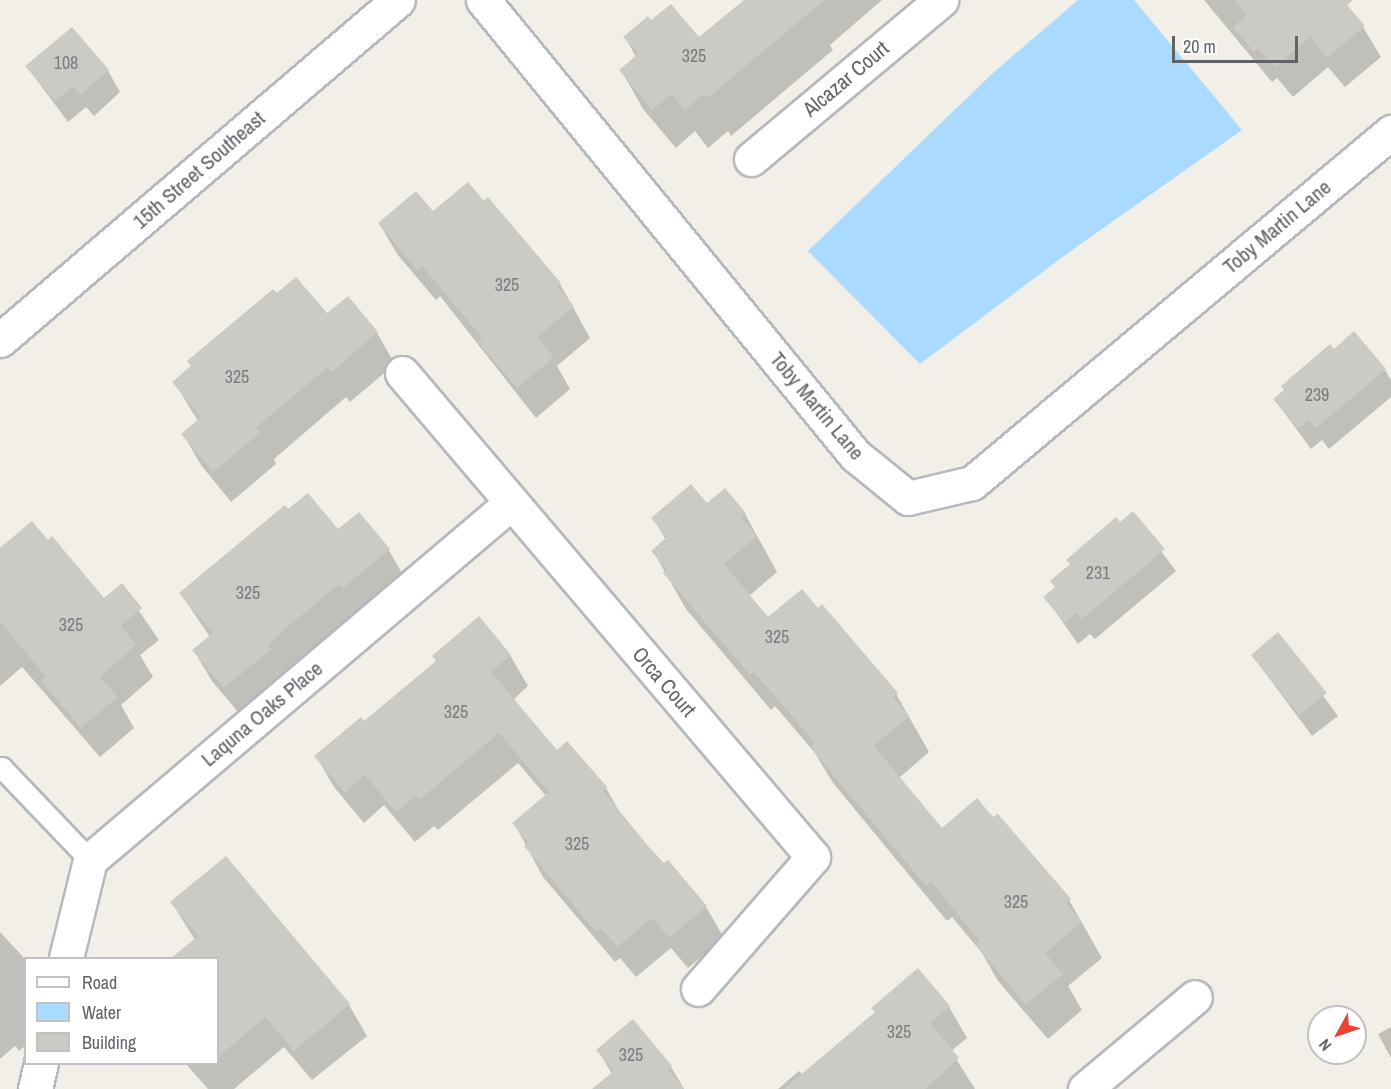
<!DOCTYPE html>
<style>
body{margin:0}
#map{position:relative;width:1391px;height:1089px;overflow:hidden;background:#f1efe8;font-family:"Archivo Narrow",sans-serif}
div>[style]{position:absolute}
.water>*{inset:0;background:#aadaff}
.shadow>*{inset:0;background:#0003}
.building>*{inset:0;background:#cccac5}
.roads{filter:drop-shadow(2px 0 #b5b8bc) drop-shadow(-2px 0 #b5b8bc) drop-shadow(0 2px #b5b8bc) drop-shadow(0 -2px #b5b8bc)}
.lane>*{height:20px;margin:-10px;padding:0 10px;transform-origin:10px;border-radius:10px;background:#fff}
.street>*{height:33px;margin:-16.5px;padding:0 16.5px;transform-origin:16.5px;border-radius:16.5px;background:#fff}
span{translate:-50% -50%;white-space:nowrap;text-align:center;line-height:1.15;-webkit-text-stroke:6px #fff;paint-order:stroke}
.number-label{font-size:18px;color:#7a7d7f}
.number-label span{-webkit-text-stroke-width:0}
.street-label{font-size:21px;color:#5f6368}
.legend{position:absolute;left:24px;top:957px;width:195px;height:108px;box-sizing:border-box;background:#fff;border:2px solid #bfc1c3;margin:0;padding:8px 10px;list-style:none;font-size:18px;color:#5f6368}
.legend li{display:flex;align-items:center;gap:12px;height:30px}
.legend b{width:30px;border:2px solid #bfc1c3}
.north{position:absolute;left:1307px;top:1005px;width:60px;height:60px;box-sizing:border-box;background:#fff;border:2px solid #bfc1c3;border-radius:50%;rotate:230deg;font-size:16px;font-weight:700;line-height:24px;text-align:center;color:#5f6368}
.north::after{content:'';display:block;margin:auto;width:21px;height:27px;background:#ea4335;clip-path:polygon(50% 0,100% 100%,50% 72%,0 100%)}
.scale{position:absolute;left:1172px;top:36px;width:126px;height:27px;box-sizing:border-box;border:3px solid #5f6368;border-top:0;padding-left:8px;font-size:18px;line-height:21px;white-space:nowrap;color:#5f6368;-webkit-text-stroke:4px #fff;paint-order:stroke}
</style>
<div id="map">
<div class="water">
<i style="clip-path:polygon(1078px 0,1134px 0,1242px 130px,1068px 253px,920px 364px,808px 251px,994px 72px)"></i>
</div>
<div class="shadow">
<i style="clip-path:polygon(746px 0,882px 0,830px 45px,833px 50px,731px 136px,728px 131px,708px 148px,695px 131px,676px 148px,643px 109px,621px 70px,636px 57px,625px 37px,651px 22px,699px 40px)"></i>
<i style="clip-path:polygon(1204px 0,1341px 0,1363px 27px,1381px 57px,1345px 87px,1328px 67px,1293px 97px,1277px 78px,1272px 82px)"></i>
<i style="clip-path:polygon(72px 29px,108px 71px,120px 92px,94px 116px,86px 107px,68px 122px,27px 67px)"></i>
<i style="clip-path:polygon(488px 199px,560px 284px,590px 338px,557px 366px,570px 389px,536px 418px,440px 296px,436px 300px,397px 254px,379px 223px)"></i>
<i style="clip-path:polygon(277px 295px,327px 315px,347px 298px,377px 333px,395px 364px,350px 402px,346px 397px,274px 459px,276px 464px,231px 502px,201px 465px,183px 434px,198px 421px,174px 382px)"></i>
<i style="clip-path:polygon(1354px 333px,1385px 370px,1391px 380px,1391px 397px,1329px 449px,1322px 440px,1311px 449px,1275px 400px)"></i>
<i style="clip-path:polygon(724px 490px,745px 514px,777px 572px,749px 596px,768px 620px,818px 610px,822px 606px,896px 694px,929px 752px,899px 778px,942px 830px,1069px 900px,1102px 958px,1068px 986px,1082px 1010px,1048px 1039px,998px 981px,982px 953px,952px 917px,947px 921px,833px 783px,815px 753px,775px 706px,771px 710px,686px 609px,653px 551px,666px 540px,653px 518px,707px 505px)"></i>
<i style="clip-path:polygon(288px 511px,388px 549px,406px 580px,243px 718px,212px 681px,194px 651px,210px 637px,181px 594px)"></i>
<i style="clip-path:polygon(1132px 513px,1176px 571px,1095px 639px,1090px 634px,1078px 644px,1045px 597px,1056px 588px,1052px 581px)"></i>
<i style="clip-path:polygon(0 550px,104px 600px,121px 585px,159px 640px,140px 655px,153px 677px,121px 705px,134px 728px,100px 757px,22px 667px,0 686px)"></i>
<i style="clip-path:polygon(1278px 634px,1338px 716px,1312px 736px,1252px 655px)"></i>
<i style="clip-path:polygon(510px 655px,528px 686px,513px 700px,557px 752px,567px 743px,606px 788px,624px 820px,664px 865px,668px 862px,706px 907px,724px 938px,688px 968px,671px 948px,636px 977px,620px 958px,615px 962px,543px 877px,514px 823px,546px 796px,518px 763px,438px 830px,434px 826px,415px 842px,384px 805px,364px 823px,334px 787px,316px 756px,364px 723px)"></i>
<i style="clip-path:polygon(172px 903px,349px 1005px,367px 1036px,312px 1080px,284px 1047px,234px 1089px,208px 1089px,186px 1064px,218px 1064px,218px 958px,173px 958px,195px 940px)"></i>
<i style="clip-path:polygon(0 932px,26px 960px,26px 1045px,19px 1051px,15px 1046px,0 1059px)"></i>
<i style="clip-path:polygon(918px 970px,949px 1007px,967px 1038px,951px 1051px,975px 1089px,778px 1089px,799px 1071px,803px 1075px,859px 1028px)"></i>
<i style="clip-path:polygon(633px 1021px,671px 1067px,684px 1089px,594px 1089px,612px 1074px,598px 1050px)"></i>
<i style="clip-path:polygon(1391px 1027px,1391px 1058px,1378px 1034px)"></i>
</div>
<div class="building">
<i style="clip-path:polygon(744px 0,824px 0,708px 98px,704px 94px,685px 110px,672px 94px,652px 110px,619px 70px,638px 54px,623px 37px,648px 16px,651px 20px,671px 4px,699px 37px)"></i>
<i style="clip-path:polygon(1235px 0,1353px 0,1347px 5px,1365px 26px,1327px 58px,1310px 37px,1275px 67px,1258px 48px,1254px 52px,1233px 27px,1247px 15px)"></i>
<i style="clip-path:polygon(72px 27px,109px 70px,80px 95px,73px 86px,55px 101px,25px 66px)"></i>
<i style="clip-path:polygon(468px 182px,484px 201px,488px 197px,561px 283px,557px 287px,574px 306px,537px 337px,554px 357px,517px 388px,478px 342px,482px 338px,422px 266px,417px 270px,378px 223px,416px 191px,433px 211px)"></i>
<i style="clip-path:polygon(296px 277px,327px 313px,348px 296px,378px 332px,332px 372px,328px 367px,273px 413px,256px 428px,260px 433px,213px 472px,181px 434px,201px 417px,172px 382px,191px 366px,187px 361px,273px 289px,277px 293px)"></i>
<i style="clip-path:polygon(1354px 331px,1386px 369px,1316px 428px,1309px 420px,1298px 429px,1273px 399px,1284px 390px,1281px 386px,1330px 344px,1334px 349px)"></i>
<i style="clip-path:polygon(691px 484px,707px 503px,725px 488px,746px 513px,741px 517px,757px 536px,724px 564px,768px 617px,802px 589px,818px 608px,822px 604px,898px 693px,893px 697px,909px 716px,874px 746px,942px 828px,977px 798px,993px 817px,998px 814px,1071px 899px,1066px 903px,1082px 922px,1045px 953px,1063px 974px,1026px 1005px,976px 945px,980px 941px,931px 882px,926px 886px,810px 747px,815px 743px,754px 672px,750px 675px,663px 573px,667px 570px,651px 551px,667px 537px,651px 518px)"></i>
<i style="clip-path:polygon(308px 493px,338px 529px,359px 512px,390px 549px,343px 588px,339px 584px,285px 629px,268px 645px,271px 649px,224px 688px,192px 650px,213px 633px,179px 593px,285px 505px,288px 509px)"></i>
<i style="clip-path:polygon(1133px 511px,1165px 549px,1082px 619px,1077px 613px,1065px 623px,1043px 597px,1055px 587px,1050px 581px,1070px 564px,1066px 560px,1116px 517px,1120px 522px)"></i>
<i style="clip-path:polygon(32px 521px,48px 540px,52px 536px,104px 598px,122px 583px,142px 608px,121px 626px,136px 645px,100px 677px,118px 697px,81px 728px,41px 681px,46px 677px,0 622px,0 548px)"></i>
<i style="clip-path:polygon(479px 616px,511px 655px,491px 672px,557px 750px,567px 741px,607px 787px,603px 791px,648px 846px,664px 863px,668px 860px,707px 906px,669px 938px,652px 918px,617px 947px,601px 928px,596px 932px,524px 846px,528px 842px,512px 823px,549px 792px,499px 733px,419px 800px,415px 796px,396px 812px,365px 775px,345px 793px,314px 756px,361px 717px,364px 721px,436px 661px,432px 656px)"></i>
<i style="clip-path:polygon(1278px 632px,1327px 693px,1299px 715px,1251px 655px)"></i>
<i style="clip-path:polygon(226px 856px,350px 1004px,294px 1051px,265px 1017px,218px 1057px,218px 958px,171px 958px,198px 936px,170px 902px)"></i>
<i style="clip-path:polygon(918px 968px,950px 1006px,930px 1023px,959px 1058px,925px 1089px,784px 1089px,875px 1012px,871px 1008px)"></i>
<i style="clip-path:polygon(633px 1019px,672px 1066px,668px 1070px,684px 1089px,592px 1089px,614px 1071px,596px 1050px)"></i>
</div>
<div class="roads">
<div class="lane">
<i style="left:0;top:770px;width:3px;rotate:-45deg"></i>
<i style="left:2px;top:768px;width:127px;rotate:46.3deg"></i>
</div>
<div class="street">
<i style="left:483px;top:0;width:588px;rotate:50.73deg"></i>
<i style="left:855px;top:455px;width:68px;rotate:39.1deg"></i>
<i style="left:908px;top:498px;width:66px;rotate:-13.2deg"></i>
<i style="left:972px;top:483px;width:547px;rotate:-39.95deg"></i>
<i style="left:751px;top:159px;width:248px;rotate:-39.9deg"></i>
<i style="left:0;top:340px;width:523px;rotate:-40.51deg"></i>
<i style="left:402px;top:373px;width:635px;rotate:49.66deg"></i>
<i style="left:813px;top:857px;width:175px;rotate:131.1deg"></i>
<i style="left:66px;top:958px;width:101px;rotate:-76.2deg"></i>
<i style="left:90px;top:860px;width:552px;rotate:-40.3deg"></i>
<i style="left:35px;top:1089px;width:26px;rotate:-77deg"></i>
<i style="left:1085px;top:1089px;width:143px;rotate:-39.9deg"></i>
</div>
</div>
<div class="number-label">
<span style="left:694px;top:56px">325</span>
<span style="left:66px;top:63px">108</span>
<span style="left:507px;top:285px">325</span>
<span style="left:237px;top:377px">325</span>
<span style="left:1317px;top:395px">239</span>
<span style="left:1098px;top:573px">231</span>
<span style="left:248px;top:593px">325</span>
<span style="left:71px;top:625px">325</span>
<span style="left:777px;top:637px">325</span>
<span style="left:456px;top:712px">325</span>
<span style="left:577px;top:844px">325</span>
<span style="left:1016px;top:902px">325</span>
<span style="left:899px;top:1032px">325</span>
<span style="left:631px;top:1055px">325</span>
</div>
<div class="street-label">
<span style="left:846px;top:79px;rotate:-40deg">Alcazar Court</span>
<span style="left:199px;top:170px;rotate:-41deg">15th Street Southeast</span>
<span style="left:1277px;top:227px;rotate:-40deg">Toby Martin Lane</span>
<span style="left:817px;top:406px;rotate:50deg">Toby Martin Lane</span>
<span style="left:664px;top:682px;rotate:49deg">Orca Court</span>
<span style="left:262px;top:714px;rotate:-40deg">Laquna Oaks Place</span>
</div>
<ul class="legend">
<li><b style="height:8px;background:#fff"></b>Road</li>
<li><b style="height:16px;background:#aadaff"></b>Water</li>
<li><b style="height:16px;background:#cccac5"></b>Building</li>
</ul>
<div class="north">N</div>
<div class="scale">20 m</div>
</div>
